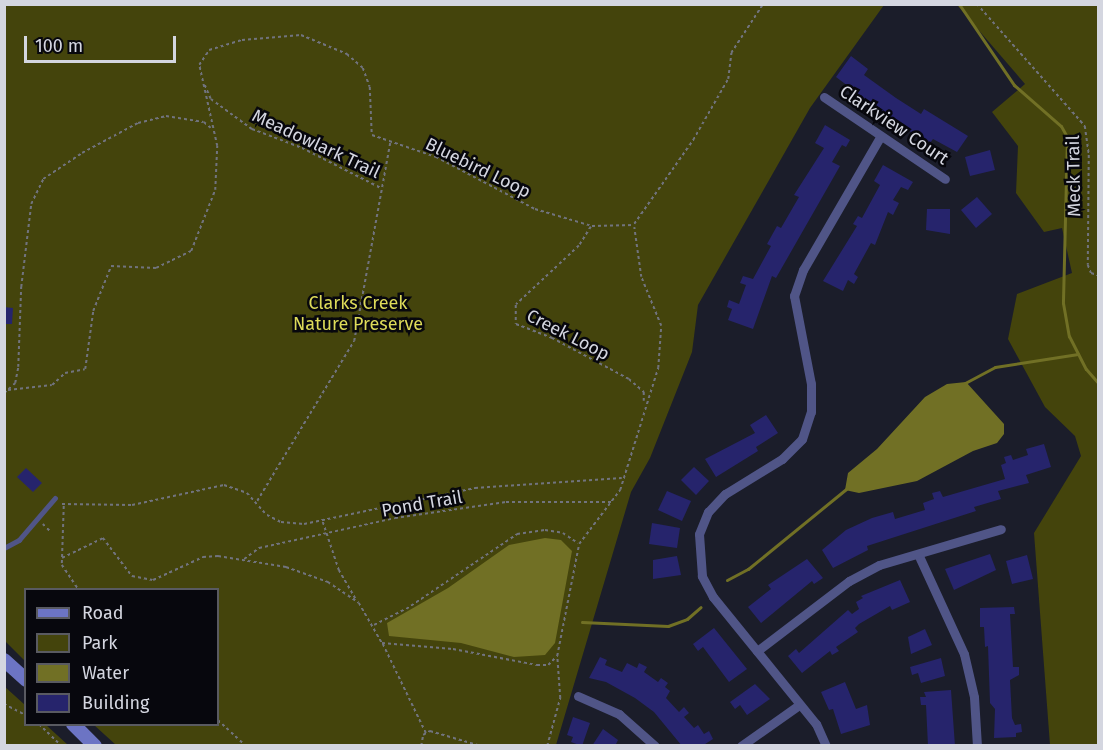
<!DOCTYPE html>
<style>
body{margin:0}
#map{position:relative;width:1103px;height:750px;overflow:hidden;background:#1b1d2a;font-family:"Fira Sans",sans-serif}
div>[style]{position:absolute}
.green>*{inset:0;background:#44440c}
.water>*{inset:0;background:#717025}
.stream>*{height:3px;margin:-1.5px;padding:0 1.5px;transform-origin:1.5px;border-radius:1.5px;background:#717025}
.building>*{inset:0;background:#26246c}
.path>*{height:1.5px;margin-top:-0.75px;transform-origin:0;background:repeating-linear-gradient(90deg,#71737e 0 3px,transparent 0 6px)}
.service>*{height:4.5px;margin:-2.25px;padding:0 2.25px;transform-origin:2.25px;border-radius:2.25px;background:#505587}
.minor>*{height:9px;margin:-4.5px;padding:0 4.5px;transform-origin:4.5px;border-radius:4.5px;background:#505587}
.secondary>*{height:14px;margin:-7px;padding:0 7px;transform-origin:7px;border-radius:7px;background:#6c74c4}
span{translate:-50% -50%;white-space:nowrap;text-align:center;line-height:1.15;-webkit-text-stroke:5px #07070d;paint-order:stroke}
.street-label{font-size:18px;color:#d4d6e0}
.park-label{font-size:18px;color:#dddb59}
.frame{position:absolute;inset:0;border:6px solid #d4d6e0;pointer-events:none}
.legend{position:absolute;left:24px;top:588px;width:195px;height:138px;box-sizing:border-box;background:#07070d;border:2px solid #595a61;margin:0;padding:8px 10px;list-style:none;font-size:18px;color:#d4d6e0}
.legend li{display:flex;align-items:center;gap:12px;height:30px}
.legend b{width:30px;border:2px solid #595a61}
.scale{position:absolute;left:24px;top:36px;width:152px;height:27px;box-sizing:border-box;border:3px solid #d4d6e0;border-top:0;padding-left:8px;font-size:18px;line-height:21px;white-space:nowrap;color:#d4d6e0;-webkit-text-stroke:4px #07070d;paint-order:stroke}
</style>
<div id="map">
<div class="green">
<i style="clip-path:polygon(4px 5px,884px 5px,810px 108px,698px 305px,692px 352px,650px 458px,631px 492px,556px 745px,116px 745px,94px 725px,218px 724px,218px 590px,26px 590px,25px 661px,5px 641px)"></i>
<i style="clip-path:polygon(957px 5px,1098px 5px,1098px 745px,1050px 745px,1034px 533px,1081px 456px,1075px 436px,1045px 407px,1008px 339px,1017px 294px,1072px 273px,1062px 228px,1044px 232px,1016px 193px,1018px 146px,992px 112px,1025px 84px)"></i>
<i style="clip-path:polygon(4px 686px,25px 705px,26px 724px,46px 725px,68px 745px,5px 745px)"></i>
</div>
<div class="water">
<i style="clip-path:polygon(966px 382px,1004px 424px,1004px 434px,997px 443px,973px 451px,917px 481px,859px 493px,845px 490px,848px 473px,877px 449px,925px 397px,947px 384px)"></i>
<i style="clip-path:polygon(545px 538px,561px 540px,572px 551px,555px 643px,545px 655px,514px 657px,461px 643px,389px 636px,387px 623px,448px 588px,509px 545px)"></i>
</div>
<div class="stream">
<i style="left:959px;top:4px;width:98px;rotate:55.8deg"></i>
<i style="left:1014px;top:85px;width:62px;rotate:41.1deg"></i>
<i style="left:1061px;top:126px;width:13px;rotate:61deg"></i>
<i style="left:1067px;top:137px;width:166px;rotate:91.4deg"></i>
<i style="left:1063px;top:303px;width:34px;rotate:80deg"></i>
<i style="left:1069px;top:336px;width:37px;rotate:63deg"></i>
<i style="left:1086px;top:369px;width:18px;rotate:49deg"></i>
<i style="left:965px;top:383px;width:34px;rotate:-28deg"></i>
<i style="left:995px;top:367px;width:84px;rotate:-8.9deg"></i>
<i style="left:727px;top:580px;width:24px;rotate:-28deg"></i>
<i style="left:748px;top:569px;width:127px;rotate:-39.2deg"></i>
<i style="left:582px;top:622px;width:86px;rotate:2.7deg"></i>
<i style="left:668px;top:626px;width:20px;rotate:-20deg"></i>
<i style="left:687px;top:619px;width:18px;rotate:-41deg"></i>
</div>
<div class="building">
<i style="clip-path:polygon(851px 56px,868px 69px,864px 75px,896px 98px,921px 114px,924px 109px,968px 136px,957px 152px,933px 139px,930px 143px,901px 126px,836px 77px)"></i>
<i style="clip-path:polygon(825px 125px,850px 140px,846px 147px,842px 145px,832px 162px,840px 166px,776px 278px,772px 276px,753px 329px,728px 320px,732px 309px,727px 307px,729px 300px,739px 304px,746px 285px,740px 283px,743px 276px,753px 279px,771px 246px,767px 244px,777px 226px,781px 228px,799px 197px,794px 195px,824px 148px,815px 143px)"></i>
<i style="clip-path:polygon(990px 150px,995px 170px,970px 176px,965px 157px)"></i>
<i style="clip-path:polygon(883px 165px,913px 182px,908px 190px,901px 187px,893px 200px,899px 203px,893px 215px,888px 212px,875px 245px,871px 243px,854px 274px,858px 277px,854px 284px,848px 280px,843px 291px,823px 281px,857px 226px,853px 224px,858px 216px,862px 218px,880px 185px,874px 181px)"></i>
<i style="clip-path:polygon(977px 197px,992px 214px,976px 228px,961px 210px)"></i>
<i style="clip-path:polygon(927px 209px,950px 209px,950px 234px,926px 230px)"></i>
<i style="clip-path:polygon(4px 307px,13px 308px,12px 324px,4px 324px)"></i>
<i style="clip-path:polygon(766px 415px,778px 433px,756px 447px,758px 451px,716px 477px,705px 459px,755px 433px,750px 425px)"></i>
<i style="clip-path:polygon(1044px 444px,1051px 467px,1026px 475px,1029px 483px,998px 491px,1001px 499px,974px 507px,976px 511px,867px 546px,868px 550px,833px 568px,822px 550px,846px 530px,872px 518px,893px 512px,895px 519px,925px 510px,923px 503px,934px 499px,932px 493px,940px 491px,943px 497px,1005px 479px,1001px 465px,1006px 463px,1004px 457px,1011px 455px,1013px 460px,1028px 455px,1026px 449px)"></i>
<i style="clip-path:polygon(694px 467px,709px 481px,696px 495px,681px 480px)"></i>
<i style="clip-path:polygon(26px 468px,42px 483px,33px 492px,17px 477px)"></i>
<i style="clip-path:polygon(667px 491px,691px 501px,682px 521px,658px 510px)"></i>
<i style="clip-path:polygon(652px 523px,680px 528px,677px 548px,649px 544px)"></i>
<i style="clip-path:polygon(990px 554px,996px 570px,954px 590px,945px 569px)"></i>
<i style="clip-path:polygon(1027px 555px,1033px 579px,1012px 584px,1006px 561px)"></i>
<i style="clip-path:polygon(677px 556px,681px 575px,653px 579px,653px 560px)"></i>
<i style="clip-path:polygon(807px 559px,823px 578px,814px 584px,812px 581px,761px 623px,748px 607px,771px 589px,768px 585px)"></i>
<i style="clip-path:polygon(900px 580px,910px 602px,892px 610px,890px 606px,859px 624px,855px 628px,858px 632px,836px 647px,839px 651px,832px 655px,830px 651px,802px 673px,788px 656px,796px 649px,799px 653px,848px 610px,852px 614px,859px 609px,856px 602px,863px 598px,861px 596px)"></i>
<i style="clip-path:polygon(1014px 607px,1015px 614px,1010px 614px,1013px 667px,1019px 667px,1019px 675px,1010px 680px,1012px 718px,1015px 725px,1021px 724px,1022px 732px,1016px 733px,1016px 737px,994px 738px,995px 709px,990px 703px,988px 646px,985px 647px,984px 627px,980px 627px,980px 608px)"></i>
<i style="clip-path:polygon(714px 628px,747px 669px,729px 682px,703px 647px,698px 651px,693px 644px)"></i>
<i style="clip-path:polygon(925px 629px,932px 645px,911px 654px,908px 637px)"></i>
<i style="clip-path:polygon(600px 657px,607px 660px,605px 665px,622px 672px,627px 663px,637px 668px,639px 663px,647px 667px,644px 672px,658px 682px,661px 678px,668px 683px,665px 687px,670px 691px,666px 698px,679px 712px,684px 707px,689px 713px,684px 717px,694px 728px,698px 725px,704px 734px,709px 731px,713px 739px,702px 746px,682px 746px,654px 712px,635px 698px,606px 682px,589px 678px)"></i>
<i style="clip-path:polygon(941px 658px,945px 676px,921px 683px,918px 673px,912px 675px,910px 667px)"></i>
<i style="clip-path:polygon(845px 682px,856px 709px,867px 705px,870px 725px,841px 734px,833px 709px,829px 710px,821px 692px)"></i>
<i style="clip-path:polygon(755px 684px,770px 699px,747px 715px,740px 705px,735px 709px,730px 702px)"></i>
<i style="clip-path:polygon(951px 690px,955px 746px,928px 746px,926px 705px,921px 705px,920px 697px,926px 697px,924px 692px)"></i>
<i style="clip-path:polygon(573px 717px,590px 723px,582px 746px,571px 742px,573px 737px,567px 735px)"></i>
<i style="clip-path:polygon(603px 729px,618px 740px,615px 746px,592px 746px)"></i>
</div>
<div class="path">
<i style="left:977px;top:4px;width:163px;rotate:48.5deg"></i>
<i style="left:1085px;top:126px;width:29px;rotate:82deg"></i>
<i style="left:1089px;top:155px;width:110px;rotate:90.5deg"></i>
<i style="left:1088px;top:265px;width:9px;rotate:69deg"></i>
<i style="left:1091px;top:273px;width:7px;rotate:16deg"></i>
<i style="left:205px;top:85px;width:15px;rotate:67deg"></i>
<i style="left:211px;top:99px;width:51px;rotate:36.2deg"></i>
<i style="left:252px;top:129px;width:53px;rotate:20.8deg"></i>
<i style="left:302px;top:148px;width:89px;rotate:26.9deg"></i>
<i style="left:634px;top:224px;width:103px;rotate:-54.9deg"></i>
<i style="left:693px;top:140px;width:70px;rotate:-60.2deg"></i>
<i style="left:728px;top:79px;width:26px;rotate:-83deg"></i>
<i style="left:731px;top:53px;width:59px;rotate:-56.9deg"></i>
<i style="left:591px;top:227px;width:22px;rotate:122deg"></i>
<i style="left:579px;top:246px;width:86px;rotate:136.9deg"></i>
<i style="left:516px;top:305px;width:19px;rotate:90deg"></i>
<i style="left:516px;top:324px;width:39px;rotate:21deg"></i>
<i style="left:552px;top:338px;width:87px;rotate:28deg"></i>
<i style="left:629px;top:379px;width:20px;rotate:41deg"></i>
<i style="left:644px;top:392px;width:9px;rotate:90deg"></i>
<i style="left:8px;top:390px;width:44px;rotate:-6.5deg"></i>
<i style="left:52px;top:385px;width:18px;rotate:-43deg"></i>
<i style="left:65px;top:373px;width:20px;rotate:-11deg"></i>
<i style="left:85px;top:369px;width:59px;rotate:-82.1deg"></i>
<i style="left:93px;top:311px;width:48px;rotate:-68.2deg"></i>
<i style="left:111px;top:266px;width:45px;rotate:2.5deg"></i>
<i style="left:156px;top:268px;width:39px;rotate:-26deg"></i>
<i style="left:191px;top:251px;width:66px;rotate:-68.5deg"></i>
<i style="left:215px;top:190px;width:44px;rotate:-87.4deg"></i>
<i style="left:217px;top:146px;width:83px;rotate:-102.5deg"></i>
<i style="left:199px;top:65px;width:18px;rotate:-56deg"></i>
<i style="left:209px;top:50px;width:34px;rotate:-17deg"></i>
<i style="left:242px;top:40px;width:59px;rotate:-4.8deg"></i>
<i style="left:301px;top:35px;width:50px;rotate:22.4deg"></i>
<i style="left:347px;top:54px;width:21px;rotate:41deg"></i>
<i style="left:363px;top:68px;width:20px;rotate:70deg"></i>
<i style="left:370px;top:87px;width:48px;rotate:87.6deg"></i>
<i style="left:372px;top:135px;width:68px;rotate:19deg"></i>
<i style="left:436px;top:157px;width:112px;rotate:27.7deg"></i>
<i style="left:535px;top:209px;width:59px;rotate:16.6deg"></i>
<i style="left:592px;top:226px;width:42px;rotate:-1.4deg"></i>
<i style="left:4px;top:393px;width:15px;rotate:-42deg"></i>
<i style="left:15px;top:383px;width:16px;rotate:-79deg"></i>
<i style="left:18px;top:367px;width:80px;rotate:-87.9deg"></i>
<i style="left:21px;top:287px;width:84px;rotate:-83.1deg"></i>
<i style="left:31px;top:204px;width:28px;rotate:-64deg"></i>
<i style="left:43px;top:179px;width:47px;rotate:-33.7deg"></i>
<i style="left:82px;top:153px;width:64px;rotate:-28.2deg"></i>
<i style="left:138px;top:123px;width:29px;rotate:-14deg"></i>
<i style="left:166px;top:116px;width:38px;rotate:9deg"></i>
<i style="left:204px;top:122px;width:9px;rotate:41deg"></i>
<i style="left:257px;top:501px;width:187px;rotate:-58.8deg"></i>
<i style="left:354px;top:341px;width:201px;rotate:-79.7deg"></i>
<i style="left:62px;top:504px;width:70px;rotate:0.8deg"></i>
<i style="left:132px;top:505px;width:94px;rotate:-12.3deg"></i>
<i style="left:224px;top:485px;width:24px;rotate:19deg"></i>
<i style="left:247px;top:493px;width:30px;rotate:48deg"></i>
<i style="left:267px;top:515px;width:16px;rotate:27deg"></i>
<i style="left:281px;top:522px;width:23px;rotate:5deg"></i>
<i style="left:304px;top:524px;width:175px;rotate:-11.9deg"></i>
<i style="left:475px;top:488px;width:147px;rotate:-3.9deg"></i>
<i style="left:64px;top:506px;width:59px;rotate:91.9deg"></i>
<i style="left:62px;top:565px;width:30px;rotate:56deg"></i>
<i style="left:323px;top:522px;width:51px;rotate:71.6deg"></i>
<i style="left:339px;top:570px;width:34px;rotate:60deg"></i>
<i style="left:43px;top:524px;width:11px;rotate:45deg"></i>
<i style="left:62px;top:558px;width:46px;rotate:-26deg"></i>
<i style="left:103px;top:538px;width:48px;rotate:52.7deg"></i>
<i style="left:132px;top:576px;width:21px;rotate:11deg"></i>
<i style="left:153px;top:580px;width:55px;rotate:-24.7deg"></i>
<i style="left:203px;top:557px;width:15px;rotate:-4deg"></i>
<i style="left:218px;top:556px;width:69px;rotate:9.2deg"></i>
<i style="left:286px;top:567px;width:45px;rotate:19.7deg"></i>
<i style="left:328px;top:582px;width:37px;rotate:34deg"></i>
<i style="left:359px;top:603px;width:46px;rotate:60.1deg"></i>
<i style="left:382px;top:643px;width:71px;rotate:4.8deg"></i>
<i style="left:453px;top:649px;width:86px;rotate:10.8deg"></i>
<i style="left:537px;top:665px;width:11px"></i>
<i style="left:548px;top:665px;width:13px;rotate:-45deg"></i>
<i style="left:244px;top:559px;width:19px;rotate:-36deg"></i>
<i style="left:259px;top:548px;width:139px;rotate:-12.4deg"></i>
<i style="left:395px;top:518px;width:112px;rotate:-8.2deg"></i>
<i style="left:506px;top:502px;width:105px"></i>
<i style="left:374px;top:625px;width:36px;rotate:-27deg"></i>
<i style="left:406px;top:609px;width:134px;rotate:-34deg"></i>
<i style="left:517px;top:534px;width:28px;rotate:-8deg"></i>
<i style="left:545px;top:530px;width:18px;rotate:9deg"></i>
<i style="left:563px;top:533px;width:18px;rotate:34deg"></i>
<i style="left:383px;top:644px;width:99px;rotate:64.2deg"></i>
<i style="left:4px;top:704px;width:25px;rotate:27deg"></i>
<i style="left:218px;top:720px;width:38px;rotate:43deg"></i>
<i style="left:39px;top:724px;width:32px;rotate:44deg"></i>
<i style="left:4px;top:745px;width:1px;rotate:45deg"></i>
<i style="left:421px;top:746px;width:11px;rotate:-80deg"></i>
<i style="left:423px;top:735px;width:8px;rotate:-30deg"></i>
<i style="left:430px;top:731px;width:53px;rotate:16.4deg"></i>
<i style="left:547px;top:746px;width:50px;rotate:-74.8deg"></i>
<i style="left:560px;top:698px;width:42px;rotate:-94.1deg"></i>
<i style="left:557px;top:656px;width:114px;rotate:-78.9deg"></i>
<i style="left:579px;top:544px;width:68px;rotate:-52.8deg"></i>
<i style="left:620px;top:490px;width:128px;rotate:-72.7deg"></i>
<i style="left:658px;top:368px;width:42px;rotate:-85.9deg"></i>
<i style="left:661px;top:326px;width:53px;rotate:-112.2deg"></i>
<i style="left:641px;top:277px;width:50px;rotate:-98deg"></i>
</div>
<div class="service">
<i style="left:4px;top:548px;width:17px;rotate:-28deg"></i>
<i style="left:19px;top:540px;width:55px;rotate:-49.4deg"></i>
</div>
<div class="minor">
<i style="left:824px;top:97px;width:146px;rotate:34.1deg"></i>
<i style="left:918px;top:554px;width:110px;rotate:65.3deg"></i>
<i style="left:964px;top:654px;width:44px;rotate:76.9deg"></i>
<i style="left:974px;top:697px;width:49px;rotate:86.5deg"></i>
<i style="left:757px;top:651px;width:116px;rotate:-37.3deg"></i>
<i style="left:849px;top:581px;width:34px;rotate:-28deg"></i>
<i style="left:879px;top:565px;width:127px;rotate:-16.4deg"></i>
<i style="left:578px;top:696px;width:45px;rotate:23.7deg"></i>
<i style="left:619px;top:714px;width:48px;rotate:41.6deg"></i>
<i style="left:741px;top:746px;width:71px;rotate:-35.3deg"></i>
<i style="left:826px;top:746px;width:24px;rotate:-114deg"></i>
<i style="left:816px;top:724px;width:164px;rotate:-129deg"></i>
<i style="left:713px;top:597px;width:24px;rotate:-118deg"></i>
<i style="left:702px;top:576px;width:42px;rotate:-94.1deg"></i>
<i style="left:699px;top:534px;width:24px;rotate:-68deg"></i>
<i style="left:708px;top:512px;width:25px;rotate:-47deg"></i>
<i style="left:725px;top:494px;width:67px;rotate:-31.6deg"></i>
<i style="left:782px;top:459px;width:28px;rotate:-45deg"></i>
<i style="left:802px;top:439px;width:28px;rotate:-72deg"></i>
<i style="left:811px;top:412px;width:28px;rotate:-90deg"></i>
<i style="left:811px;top:384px;width:90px;rotate:-100.9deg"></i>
<i style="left:794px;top:296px;width:28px;rotate:-71deg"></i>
<i style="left:803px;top:270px;width:154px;rotate:-59.9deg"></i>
</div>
<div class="secondary">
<i style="left:4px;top:660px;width:30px;rotate:42deg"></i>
<i style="left:73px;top:724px;width:31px;rotate:45deg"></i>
</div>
<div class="street-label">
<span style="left:894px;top:125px;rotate:34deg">Clarkview Court</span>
<span style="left:316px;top:144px;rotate:25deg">Meadowlark Trail</span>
<span style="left:478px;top:168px;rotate:26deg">Bluebird Loop</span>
<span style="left:1074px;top:176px;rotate:-91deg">Meck Trail</span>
<span style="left:568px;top:335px;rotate:27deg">Creek Loop</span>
<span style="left:422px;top:504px;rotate:-10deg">Pond Trail</span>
</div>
<div class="park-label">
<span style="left:358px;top:314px">Clarks Creek<br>Nature Preserve</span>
</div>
<div class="frame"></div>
<ul class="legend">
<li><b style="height:8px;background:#6c74c4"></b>Road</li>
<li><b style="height:16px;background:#44440c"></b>Park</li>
<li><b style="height:16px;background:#717025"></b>Water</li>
<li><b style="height:16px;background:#26246c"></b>Building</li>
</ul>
<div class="scale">100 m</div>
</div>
